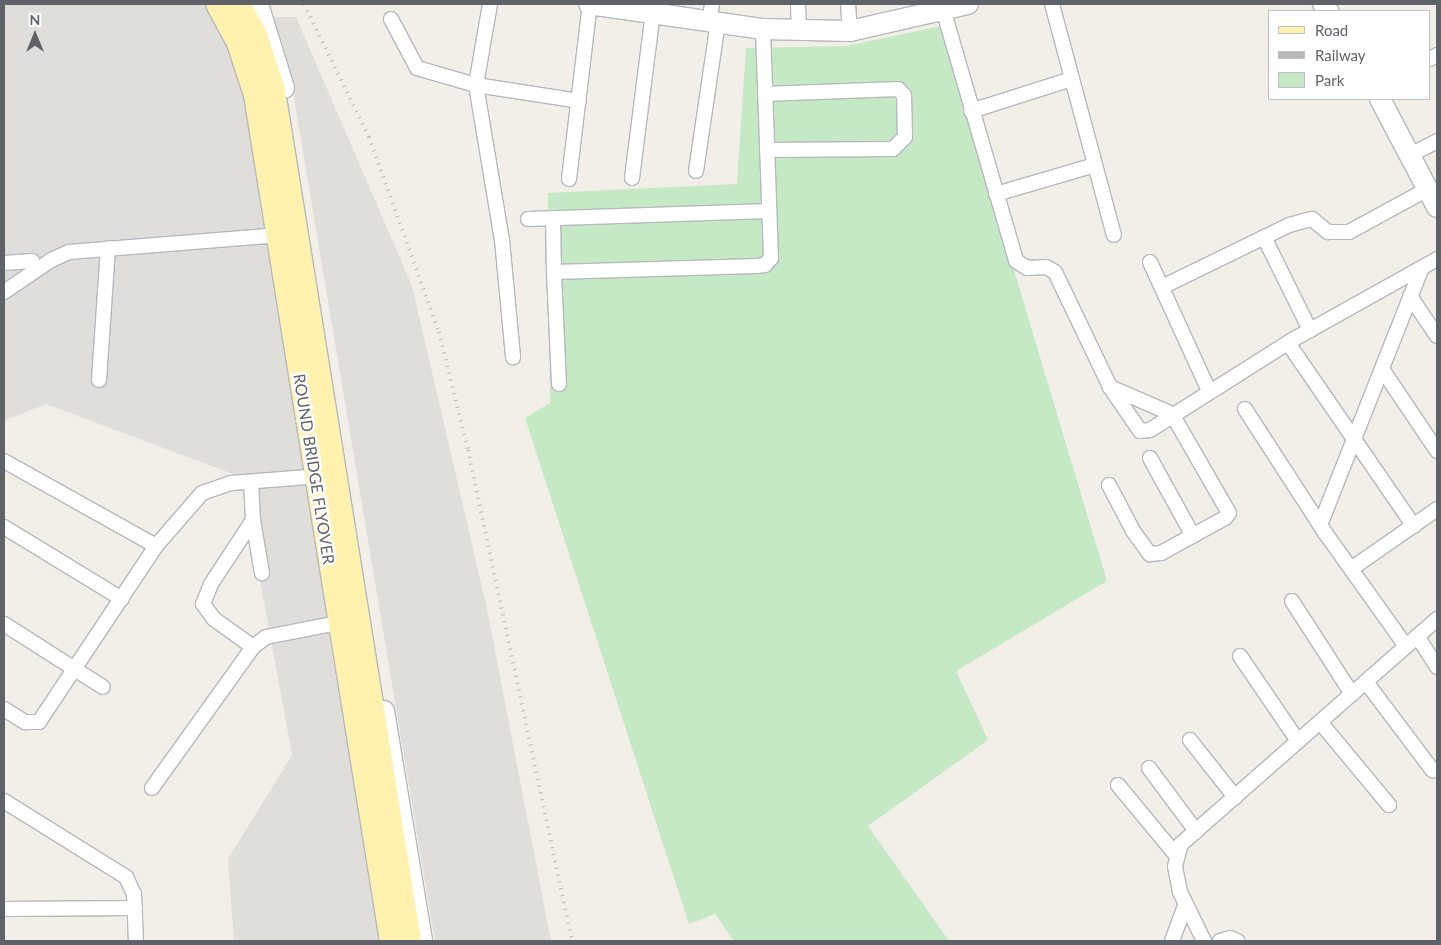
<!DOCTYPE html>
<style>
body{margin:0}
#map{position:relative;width:1441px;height:945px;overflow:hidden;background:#f1efe8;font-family:Lato,sans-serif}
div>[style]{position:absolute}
.industrial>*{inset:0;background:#e0deda}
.green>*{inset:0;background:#c5e8c5}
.roads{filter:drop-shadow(1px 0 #b5b8bc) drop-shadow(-1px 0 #b5b8bc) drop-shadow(0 1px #b5b8bc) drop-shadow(0 -1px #b5b8bc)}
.street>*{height:14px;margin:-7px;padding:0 7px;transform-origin:7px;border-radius:7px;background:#fff}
.secondary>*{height:20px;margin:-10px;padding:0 10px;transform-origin:10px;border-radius:10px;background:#fff}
.primary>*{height:22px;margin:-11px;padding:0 11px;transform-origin:11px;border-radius:11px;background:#fff2af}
.rail>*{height:4px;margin-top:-2px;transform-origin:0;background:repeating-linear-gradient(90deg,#b6b7b8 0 1px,transparent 0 7px)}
span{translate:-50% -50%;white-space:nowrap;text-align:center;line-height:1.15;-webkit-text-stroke:5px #fff;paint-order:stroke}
.street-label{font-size:16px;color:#5f6368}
.frame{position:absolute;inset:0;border:5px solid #5f6368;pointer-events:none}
.legend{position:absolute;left:1268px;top:10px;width:162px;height:90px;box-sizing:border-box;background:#fff;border:1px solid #bfc1c3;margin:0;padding:6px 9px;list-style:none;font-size:15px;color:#5f6368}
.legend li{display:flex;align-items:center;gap:10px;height:25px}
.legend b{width:25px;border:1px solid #bfc1c3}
.north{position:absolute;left:10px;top:10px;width:50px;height:50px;-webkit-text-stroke:4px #fff;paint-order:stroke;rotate:0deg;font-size:14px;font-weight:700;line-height:20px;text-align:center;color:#5f6368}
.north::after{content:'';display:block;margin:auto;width:18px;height:22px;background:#5f6368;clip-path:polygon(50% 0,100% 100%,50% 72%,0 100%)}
</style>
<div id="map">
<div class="industrial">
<i style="clip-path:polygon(4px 4px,215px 4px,235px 37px,381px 941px,234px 941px,228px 859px,292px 755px,241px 477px,46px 404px,4px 421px)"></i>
<i style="clip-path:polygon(273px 17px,296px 17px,412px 286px,487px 609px,551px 941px,435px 941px,288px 62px)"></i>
</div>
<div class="green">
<i style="clip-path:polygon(941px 26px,1107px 581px,956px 671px,988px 740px,868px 826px,949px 941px,734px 941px,715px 914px,689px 924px,525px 418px,550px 403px,548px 193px,737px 184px,746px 48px,847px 46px)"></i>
</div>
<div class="roads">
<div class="street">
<i style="left:490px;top:4px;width:82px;rotate:99.8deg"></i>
<i style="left:476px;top:85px;width:157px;rotate:80.5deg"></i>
<i style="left:502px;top:240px;width:118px;rotate:84.6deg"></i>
<i style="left:798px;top:4px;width:26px;rotate:88deg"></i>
<i style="left:848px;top:4px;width:27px;rotate:86deg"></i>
<i style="left:1052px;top:4px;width:239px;rotate:75deg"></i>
<i style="left:943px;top:9px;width:262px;rotate:73.8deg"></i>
<i style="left:1016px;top:261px;width:13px;rotate:32deg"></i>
<i style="left:1027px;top:268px;width:19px;rotate:-3deg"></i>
<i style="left:1046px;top:267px;width:10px;rotate:29deg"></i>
<i style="left:1055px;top:272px;width:127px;rotate:64.4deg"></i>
<i style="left:1110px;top:387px;width:53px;rotate:55.7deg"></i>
<i style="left:1140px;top:431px;width:10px;rotate:-6deg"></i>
<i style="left:1150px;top:430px;width:170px;rotate:-32.3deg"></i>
<i style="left:1294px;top:339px;width:164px;rotate:-29.2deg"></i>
<i style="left:391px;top:19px;width:55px;rotate:62deg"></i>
<i style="left:417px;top:68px;width:61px;rotate:16.1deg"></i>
<i style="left:476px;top:85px;width:104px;rotate:8.8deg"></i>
<i style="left:709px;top:20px;width:16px;rotate:-79deg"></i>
<i style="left:1430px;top:59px;width:8px;rotate:-30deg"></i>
<i style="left:765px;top:94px;width:133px;rotate:-2.2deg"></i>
<i style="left:898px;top:89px;width:8px;rotate:45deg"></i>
<i style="left:904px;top:95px;width:42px;rotate:88.6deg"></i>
<i style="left:905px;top:137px;width:17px;rotate:135deg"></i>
<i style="left:893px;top:149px;width:126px;rotate:179.5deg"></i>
<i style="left:971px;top:111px;width:106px;rotate:-17.6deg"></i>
<i style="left:1412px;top:154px;width:28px;rotate:-27deg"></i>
<i style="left:696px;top:171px;width:151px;rotate:-81.6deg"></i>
<i style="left:632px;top:178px;width:168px;rotate:-82.8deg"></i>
<i style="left:569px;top:179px;width:176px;rotate:-83.2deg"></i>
<i style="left:996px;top:194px;width:103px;rotate:-16.3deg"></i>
<i style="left:528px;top:219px;width:241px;rotate:-1.9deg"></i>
<i style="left:553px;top:220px;width:52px;rotate:88.9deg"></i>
<i style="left:1264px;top:237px;width:104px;rotate:63.7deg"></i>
<i style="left:1150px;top:262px;width:142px;rotate:65.4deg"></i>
<i style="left:4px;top:263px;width:28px;rotate:-4deg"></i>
<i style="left:32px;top:261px;width:10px;rotate:79deg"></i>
<i style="left:1162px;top:287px;width:141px;rotate:-26deg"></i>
<i style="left:1289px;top:225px;width:24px;rotate:-15deg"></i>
<i style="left:1312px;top:219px;width:21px;rotate:39deg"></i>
<i style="left:1328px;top:232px;width:21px"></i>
<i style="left:1349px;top:232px;width:90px;rotate:-28.6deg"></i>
<i style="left:4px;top:292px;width:57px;rotate:-34.2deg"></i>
<i style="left:51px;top:260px;width:20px;rotate:-24deg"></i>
<i style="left:69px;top:252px;width:202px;rotate:-4.6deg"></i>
<i style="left:1410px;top:296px;width:48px;rotate:56deg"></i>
<i style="left:1288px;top:343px;width:222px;rotate:55.5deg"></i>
<i style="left:1382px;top:369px;width:99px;rotate:56.1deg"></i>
<i style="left:99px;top:380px;width:132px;rotate:-86.1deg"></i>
<i style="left:559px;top:384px;width:112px;rotate:-92.6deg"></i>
<i style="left:554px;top:272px;width:203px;rotate:-1.7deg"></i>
<i style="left:757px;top:266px;width:8px;rotate:-7deg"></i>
<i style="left:765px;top:265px;width:9px;rotate:-49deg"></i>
<i style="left:771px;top:258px;width:229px;rotate:-92deg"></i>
<i style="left:1245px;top:409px;width:149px;rotate:57.1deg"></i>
<i style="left:1326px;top:534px;width:138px;rotate:54.5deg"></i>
<i style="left:1150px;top:458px;width:89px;rotate:61.1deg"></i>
<i style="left:4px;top:461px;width:174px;rotate:29.2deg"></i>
<i style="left:1109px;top:485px;width:52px;rotate:62.4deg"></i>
<i style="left:1133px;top:531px;width:29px;rotate:54deg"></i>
<i style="left:1150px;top:554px;width:11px;rotate:-5deg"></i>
<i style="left:1161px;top:553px;width:73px;rotate:-28.7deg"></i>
<i style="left:1225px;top:518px;width:6px;rotate:-51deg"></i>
<i style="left:1229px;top:513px;width:114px;rotate:-119.9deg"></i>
<i style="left:1172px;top:414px;width:68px;rotate:-156.5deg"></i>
<i style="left:253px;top:520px;width:54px;rotate:80.4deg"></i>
<i style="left:1320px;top:525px;width:274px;rotate:-68.4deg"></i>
<i style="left:4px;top:527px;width:138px;rotate:31.4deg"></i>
<i style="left:1351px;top:569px;width:105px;rotate:-34.9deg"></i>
<i style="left:1292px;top:601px;width:111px;rotate:57.2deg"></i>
<i style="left:4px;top:624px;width:117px;rotate:32.5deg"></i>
<i style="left:1417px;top:636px;width:37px;rotate:57deg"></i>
<i style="left:253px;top:647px;width:16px;rotate:-38deg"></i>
<i style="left:266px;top:637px;width:67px;rotate:-11.1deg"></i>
<i style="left:1240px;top:656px;width:103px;rotate:55.7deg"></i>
<i style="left:1366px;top:682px;width:111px;rotate:53deg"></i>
<i style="left:4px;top:709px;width:25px;rotate:32deg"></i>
<i style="left:25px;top:722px;width:14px"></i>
<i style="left:39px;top:722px;width:211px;rotate:-56.4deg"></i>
<i style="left:156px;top:546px;width:70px;rotate:-49deg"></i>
<i style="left:202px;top:493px;width:31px;rotate:-19deg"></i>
<i style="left:231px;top:483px;width:77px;rotate:-4.5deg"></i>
<i style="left:1320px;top:722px;width:108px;rotate:50.3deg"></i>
<i style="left:1190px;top:740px;width:73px;rotate:51.7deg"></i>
<i style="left:1149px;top:768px;width:79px;rotate:53.3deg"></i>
<i style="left:1118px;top:785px;width:91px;rotate:50.4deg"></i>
<i style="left:152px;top:788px;width:173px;rotate:-54.4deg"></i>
<i style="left:253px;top:647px;width:48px;rotate:-144.3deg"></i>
<i style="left:214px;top:619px;width:19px;rotate:-126deg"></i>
<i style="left:203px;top:604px;width:22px;rotate:-68deg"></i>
<i style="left:211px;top:584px;width:77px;rotate:-56.7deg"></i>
<i style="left:253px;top:520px;width:37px;rotate:-93deg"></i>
<i style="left:4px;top:801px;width:144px;rotate:31.9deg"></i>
<i style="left:126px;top:877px;width:19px;rotate:65deg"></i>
<i style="left:134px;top:894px;width:47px;rotate:87.6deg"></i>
<i style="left:4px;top:909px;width:131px;rotate:-0.4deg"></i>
<i style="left:1172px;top:941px;width:40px;rotate:-69.8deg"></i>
<i style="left:1204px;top:941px;width:55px;rotate:-116.1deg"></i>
<i style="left:1180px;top:892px;width:26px;rotate:-101deg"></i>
<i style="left:1175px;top:866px;width:23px;rotate:-75deg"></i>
<i style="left:1181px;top:844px;width:341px;rotate:-41.3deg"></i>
<i style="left:1220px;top:941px;width:10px;rotate:-17deg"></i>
<i style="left:1230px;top:938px;width:8px;rotate:23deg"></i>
</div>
<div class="secondary">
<i style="left:258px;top:4px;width:88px;rotate:72.8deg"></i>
<i style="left:589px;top:4px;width:176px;rotate:8.2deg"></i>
<i style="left:763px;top:29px;width:87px;rotate:1.3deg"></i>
<i style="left:850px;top:31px;width:121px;rotate:-12.9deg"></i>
<i style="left:1323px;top:4px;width:9px;rotate:54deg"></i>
<i style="left:1380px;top:99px;width:122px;rotate:62.2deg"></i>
<i style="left:384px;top:711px;width:233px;rotate:80.6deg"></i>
</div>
<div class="primary">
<i style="left:217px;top:4px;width:44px;rotate:61.7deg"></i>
<i style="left:238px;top:43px;width:55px;rotate:71.9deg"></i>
<i style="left:255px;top:95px;width:857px;rotate:80.87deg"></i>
<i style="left:239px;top:4px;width:35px;rotate:61deg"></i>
<i style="left:256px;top:35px;width:59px;rotate:72.2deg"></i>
<i style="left:274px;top:91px;width:861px;rotate:80.91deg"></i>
</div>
</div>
<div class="rail">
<i style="left:304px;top:4px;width:148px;rotate:64deg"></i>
<i style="left:369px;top:137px;width:207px;rotate:70.3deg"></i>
<i style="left:439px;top:332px;width:122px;rotate:76.2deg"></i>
<i style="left:468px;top:450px;width:502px;rotate:78.04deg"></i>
</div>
<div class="street-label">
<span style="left:314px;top:469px;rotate:81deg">ROUND BRIDGE FLYOVER</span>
</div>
<div class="frame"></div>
<ul class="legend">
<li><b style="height:6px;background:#fff2af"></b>Road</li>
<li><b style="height:6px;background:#b6b7b8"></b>Railway</li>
<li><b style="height:14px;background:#c5e8c5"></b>Park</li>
</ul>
<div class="north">N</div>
</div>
